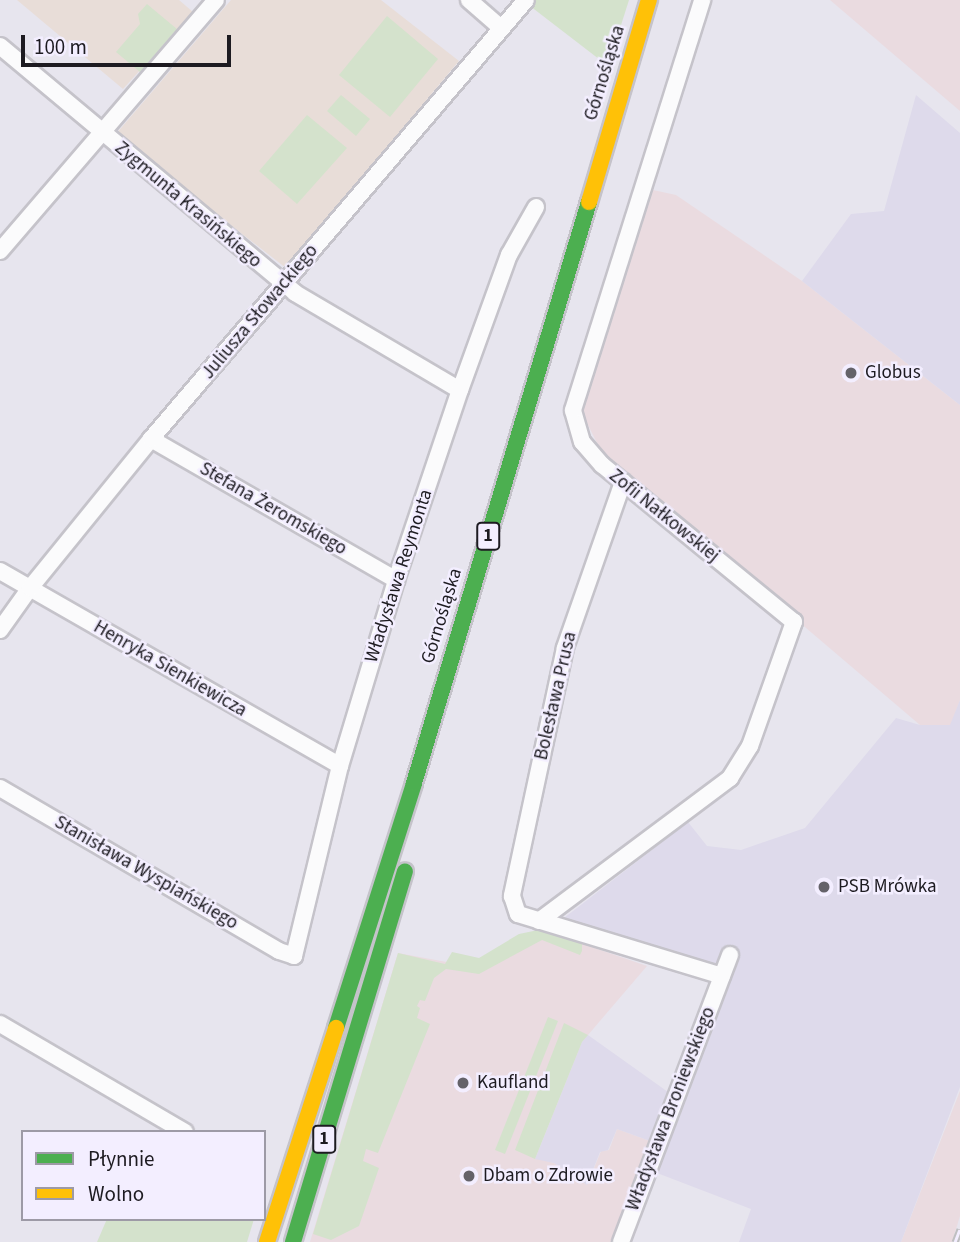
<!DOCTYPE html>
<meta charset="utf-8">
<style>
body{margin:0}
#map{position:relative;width:960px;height:1242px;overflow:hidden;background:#e7e5ee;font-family:"Source Sans 3",sans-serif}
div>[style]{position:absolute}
.commercial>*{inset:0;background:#eadbe0}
.built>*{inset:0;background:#dedaeb}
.education>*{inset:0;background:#e8ddd8}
.green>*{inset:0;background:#d4e2cc}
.roads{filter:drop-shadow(2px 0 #c5c3ca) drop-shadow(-2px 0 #c5c3ca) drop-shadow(0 2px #c5c3ca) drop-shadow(0 -2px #c5c3ca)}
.street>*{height:16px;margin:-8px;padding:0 8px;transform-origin:8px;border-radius:8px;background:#fbfbfc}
.fast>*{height:16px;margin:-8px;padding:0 8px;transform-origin:8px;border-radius:8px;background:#4caf50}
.slow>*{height:16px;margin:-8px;padding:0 8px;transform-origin:8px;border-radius:8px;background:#ffc107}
.rail>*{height:7px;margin-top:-3.5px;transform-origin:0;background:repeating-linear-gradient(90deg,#f3eeff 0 13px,#bfbfc1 0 26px);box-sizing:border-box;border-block:2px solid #bfbfc1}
.dots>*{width:19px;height:19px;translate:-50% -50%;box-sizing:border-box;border:4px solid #f3eeff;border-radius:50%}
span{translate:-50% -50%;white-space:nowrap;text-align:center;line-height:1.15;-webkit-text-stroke:5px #f3eeff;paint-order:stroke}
.shield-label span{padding:2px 5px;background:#f3eeff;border:2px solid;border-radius:5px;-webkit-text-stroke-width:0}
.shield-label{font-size:18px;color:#1d1b21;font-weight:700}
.street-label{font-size:19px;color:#1d1b21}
.poi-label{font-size:19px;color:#1d1b21}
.left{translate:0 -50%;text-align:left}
.legend{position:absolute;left:21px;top:1130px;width:245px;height:91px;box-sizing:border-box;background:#f3eeff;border:2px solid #9d9aa6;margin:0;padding:9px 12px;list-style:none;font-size:21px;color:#1d1b21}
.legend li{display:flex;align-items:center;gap:14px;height:35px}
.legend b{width:35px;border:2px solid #9d9aa6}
.scale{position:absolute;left:21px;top:35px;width:210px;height:32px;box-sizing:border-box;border:4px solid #1d1b21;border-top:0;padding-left:9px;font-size:21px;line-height:24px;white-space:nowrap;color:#1d1b21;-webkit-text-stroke:5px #f3eeff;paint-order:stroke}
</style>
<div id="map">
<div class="commercial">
<i style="clip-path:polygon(830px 0,960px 0,960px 111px)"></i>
<i style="clip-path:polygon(653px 190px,676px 195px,802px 281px,960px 405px,960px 700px,951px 725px,920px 725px,603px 455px,582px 413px)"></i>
<i style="clip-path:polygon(545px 931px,647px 966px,582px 1042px,535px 1158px,554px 1163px,587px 1185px,601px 1151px,609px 1150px,617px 1129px,650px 1141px,611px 1242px,310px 1242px,398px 953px,479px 968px)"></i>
<i style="clip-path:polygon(960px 1091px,960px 1216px,952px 1242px,901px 1242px)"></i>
</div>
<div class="built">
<i style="clip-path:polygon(916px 95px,960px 133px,960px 405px,802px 281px,851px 214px,884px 211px)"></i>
<i style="clip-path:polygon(960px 700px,960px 1087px,901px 1242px,739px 1242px,751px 1209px,657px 1173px,733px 970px,564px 918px,688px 822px,707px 846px,741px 850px,805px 828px,896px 718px,920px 725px,950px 725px)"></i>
<i style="clip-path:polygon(588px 1035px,668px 1092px,650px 1141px,617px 1129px,608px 1150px,600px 1152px,587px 1185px,554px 1163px,535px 1159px,582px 1042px)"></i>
</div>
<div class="education">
<i style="clip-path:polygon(17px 0,179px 0,193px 12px,123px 89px)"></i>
<i style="clip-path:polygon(231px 0,381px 0,459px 61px,286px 268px,115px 135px)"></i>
</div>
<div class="green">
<i style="clip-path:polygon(535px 0,629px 0,608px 66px,530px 6px)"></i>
<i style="clip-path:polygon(147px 4px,177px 29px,140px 72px,116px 52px,140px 24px,138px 14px)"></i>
<i style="clip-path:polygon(387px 16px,438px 59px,390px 117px,339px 75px)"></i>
<i style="clip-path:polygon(341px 95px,370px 119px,356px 136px,327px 111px)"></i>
<i style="clip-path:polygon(307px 115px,347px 148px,297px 204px,259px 171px)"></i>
<i style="clip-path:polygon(543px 929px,582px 942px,582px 951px,580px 955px,542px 940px,479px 974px,446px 969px,434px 978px,425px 1001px,420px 1000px,417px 1006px,420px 1008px,417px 1018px,430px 1024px,378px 1153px,366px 1149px,363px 1161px,379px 1168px,359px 1226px,331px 1240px,313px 1234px,398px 953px,445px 964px,452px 952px,479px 958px,519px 934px)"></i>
<i style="clip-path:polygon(548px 1017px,558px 1021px,505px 1154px,495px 1150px)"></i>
<i style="clip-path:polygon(564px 1023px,588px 1035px,582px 1042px,535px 1159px,515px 1150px)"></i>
<i style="clip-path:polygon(107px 1219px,254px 1219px,247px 1242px,97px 1242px)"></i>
</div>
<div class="roads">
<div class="street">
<i style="left:469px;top:0;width:43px;rotate:41.2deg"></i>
<i style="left:0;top:46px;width:385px;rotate:39.9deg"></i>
<i style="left:295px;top:293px;width:191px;rotate:30.5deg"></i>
<i style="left:0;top:251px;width:331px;rotate:-49.3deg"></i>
<i style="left:151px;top:439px;width:283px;rotate:29.9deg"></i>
<i style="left:623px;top:482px;width:176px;rotate:109.3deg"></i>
<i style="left:565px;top:648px;width:254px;rotate:102.1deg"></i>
<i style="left:512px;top:896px;width:19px;rotate:72deg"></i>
<i style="left:518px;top:914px;width:213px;rotate:16.9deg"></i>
<i style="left:0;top:571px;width:392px;rotate:29.8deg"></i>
<i style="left:0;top:630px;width:52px;rotate:-54.5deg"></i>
<i style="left:30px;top:588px;width:192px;rotate:-50.9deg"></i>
<i style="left:151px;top:439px;width:577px;rotate:-49.5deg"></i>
<i style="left:0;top:788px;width:323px;rotate:30.3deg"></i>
<i style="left:279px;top:951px;width:16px;rotate:18deg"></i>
<i style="left:294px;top:956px;width:195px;rotate:-76.4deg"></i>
<i style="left:340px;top:766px;width:194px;rotate:-73.2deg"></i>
<i style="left:396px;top:580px;width:200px;rotate:-71.4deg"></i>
<i style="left:460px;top:390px;width:144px;rotate:-70.1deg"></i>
<i style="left:509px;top:255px;width:55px;rotate:-60.6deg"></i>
<i style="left:539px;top:921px;width:239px;rotate:-36.8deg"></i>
<i style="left:730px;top:778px;width:38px;rotate:-58deg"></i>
<i style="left:750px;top:746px;width:132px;rotate:-70.5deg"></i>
<i style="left:794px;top:622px;width:248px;rotate:-140.7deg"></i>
<i style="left:602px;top:465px;width:30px;rotate:-131deg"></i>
<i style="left:582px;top:442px;width:33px;rotate:-106deg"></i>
<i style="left:573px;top:410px;width:430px;rotate:-72.5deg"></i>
<i style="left:0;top:1024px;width:214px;rotate:30.3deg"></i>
<i style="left:621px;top:1242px;width:307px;rotate:-69.2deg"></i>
</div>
<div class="fast">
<i style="left:336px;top:1028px;width:257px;rotate:-72.3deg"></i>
<i style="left:414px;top:783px;width:607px;rotate:-73.24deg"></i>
<i style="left:293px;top:1242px;width:387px;rotate:-73.2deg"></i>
</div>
<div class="slow">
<i style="left:589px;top:202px;width:211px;rotate:-73.5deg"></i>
<i style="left:267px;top:1242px;width:225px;rotate:-72.1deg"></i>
</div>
</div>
<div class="rail">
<i style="left:955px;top:1242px;width:14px;rotate:-69deg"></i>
</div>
<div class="dots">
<i style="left:851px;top:373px;background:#646269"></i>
<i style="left:824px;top:887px;background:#646269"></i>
<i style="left:463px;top:1083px;background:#646269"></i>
<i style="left:469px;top:1176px;background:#646269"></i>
</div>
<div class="shield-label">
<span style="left:488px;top:536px">1</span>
<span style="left:324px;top:1139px">1</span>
</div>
<div class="street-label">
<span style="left:605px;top:73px;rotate:-73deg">Górnośląska</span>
<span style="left:188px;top:205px;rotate:40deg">Zygmunta Krasińskiego</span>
<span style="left:260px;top:312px;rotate:-50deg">Juliusza Słowackiego</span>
<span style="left:273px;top:509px;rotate:30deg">Stefana Żeromskiego</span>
<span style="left:664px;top:516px;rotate:39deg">Zofii Nałkowskiej</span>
<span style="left:399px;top:576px;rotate:-72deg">Władysława Reymonta</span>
<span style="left:442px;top:616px;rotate:-73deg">Górnośląska</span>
<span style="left:170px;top:669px;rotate:30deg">Henryka Sienkiewicza</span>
<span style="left:556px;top:696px;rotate:-77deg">Bolesława Prusa</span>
<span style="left:146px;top:873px;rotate:30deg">Stanisława Wyspiańskiego</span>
<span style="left:671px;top:1109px;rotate:-69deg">Władysława Broniewskiego</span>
</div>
<div class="poi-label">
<span class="left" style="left:865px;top:373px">Globus</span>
<span class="left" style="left:838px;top:887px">PSB Mrówka</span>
<span class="left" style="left:477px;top:1083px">Kaufland</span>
<span class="left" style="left:483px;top:1176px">Dbam o Zdrowie</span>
</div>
<ul class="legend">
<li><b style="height:9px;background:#4caf50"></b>Płynnie</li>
<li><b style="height:9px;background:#ffc107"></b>Wolno</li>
</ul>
<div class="scale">100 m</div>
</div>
